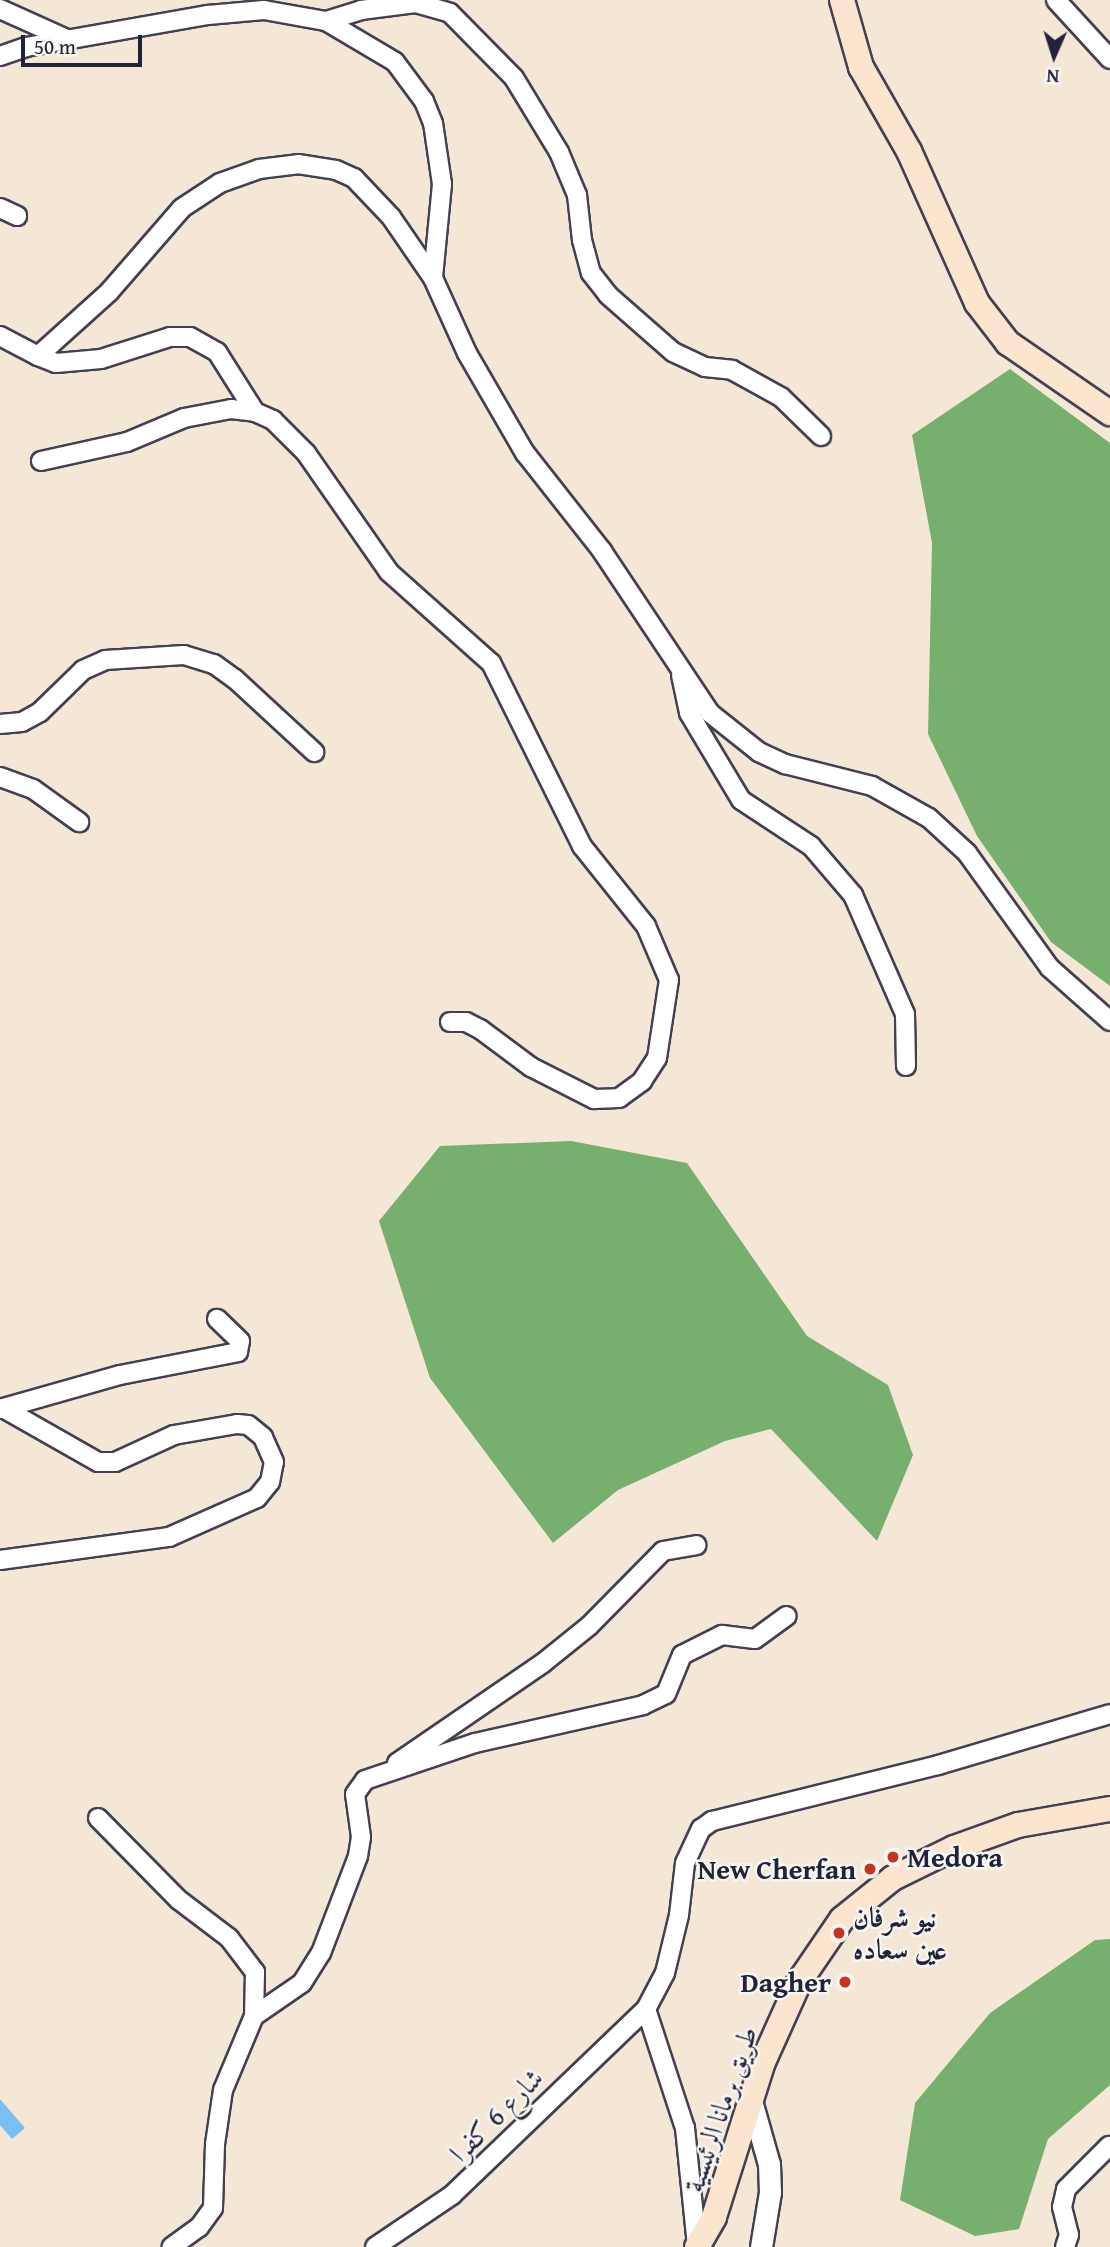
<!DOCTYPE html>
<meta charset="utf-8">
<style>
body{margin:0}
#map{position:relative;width:1110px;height:2247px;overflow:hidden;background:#f5e7d6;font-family:"Gentium Book Plus",Amiri,serif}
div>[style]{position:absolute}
.forest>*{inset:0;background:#77b06e}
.water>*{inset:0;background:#79bff1}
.roads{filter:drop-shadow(2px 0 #424052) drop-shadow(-2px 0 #424052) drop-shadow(0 2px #424052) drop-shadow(0 -2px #424052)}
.minor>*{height:18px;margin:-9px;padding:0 9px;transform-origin:9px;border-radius:9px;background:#fff}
.tertiary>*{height:21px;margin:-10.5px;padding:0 10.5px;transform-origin:10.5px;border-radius:10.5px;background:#fff}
.secondary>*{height:24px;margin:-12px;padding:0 12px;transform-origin:12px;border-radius:12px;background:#fce5cf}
.dots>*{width:19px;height:19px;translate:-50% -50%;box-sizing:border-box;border:4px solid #f6f6f2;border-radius:50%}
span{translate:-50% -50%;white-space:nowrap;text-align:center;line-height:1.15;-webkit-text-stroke:5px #f6f6f2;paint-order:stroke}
.poi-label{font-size:28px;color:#22223b;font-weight:700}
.left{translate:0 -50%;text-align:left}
.right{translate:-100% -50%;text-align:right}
.street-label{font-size:28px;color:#22223b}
.north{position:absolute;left:1019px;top:21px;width:70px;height:70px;-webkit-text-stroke:5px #f6f6f2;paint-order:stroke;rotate:183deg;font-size:19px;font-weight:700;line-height:28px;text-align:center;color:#22223b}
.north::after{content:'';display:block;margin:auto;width:24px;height:32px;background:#22223b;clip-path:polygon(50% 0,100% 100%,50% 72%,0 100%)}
.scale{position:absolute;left:21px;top:35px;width:121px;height:32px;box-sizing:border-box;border:4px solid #22223b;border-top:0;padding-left:9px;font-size:21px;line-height:24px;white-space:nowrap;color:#22223b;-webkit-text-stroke:5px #f6f6f2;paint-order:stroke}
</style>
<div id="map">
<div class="forest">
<i style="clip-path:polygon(1010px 369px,1110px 443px,1110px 986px,1051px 942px,977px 836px,928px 734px,932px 543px,912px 435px)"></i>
<i style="clip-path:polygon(571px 1141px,687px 1163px,807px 1336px,888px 1385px,913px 1455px,877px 1541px,771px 1429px,725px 1441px,618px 1490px,553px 1543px,430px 1378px,379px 1221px,440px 1146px)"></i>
<i style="clip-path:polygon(1110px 1939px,1110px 2085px,1048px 2139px,1019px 2229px,975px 2236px,900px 2200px,915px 2103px,990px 2013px,1095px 1940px)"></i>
</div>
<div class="water">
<i style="clip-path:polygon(0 2099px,25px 2128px,12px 2139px,0 2125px)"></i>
</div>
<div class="roads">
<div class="minor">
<i style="left:1056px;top:0;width:80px;rotate:47.5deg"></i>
<i style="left:0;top:9px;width:76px;rotate:24.2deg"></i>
<i style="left:326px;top:21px;width:37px;rotate:-17deg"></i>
<i style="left:361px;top:10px;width:55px;rotate:-7.3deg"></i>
<i style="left:416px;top:3px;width:35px;rotate:16deg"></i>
<i style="left:450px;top:13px;width:91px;rotate:45.4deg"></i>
<i style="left:514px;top:78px;width:87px;rotate:58.7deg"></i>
<i style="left:559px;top:152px;width:47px;rotate:67.3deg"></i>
<i style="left:577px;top:195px;width:45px;rotate:83.7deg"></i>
<i style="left:582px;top:240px;width:34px;rotate:75deg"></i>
<i style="left:591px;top:273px;width:28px;rotate:52deg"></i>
<i style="left:608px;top:295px;width:86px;rotate:41.2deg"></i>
<i style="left:673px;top:352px;width:35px;rotate:25deg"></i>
<i style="left:705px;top:367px;width:27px;rotate:6deg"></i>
<i style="left:732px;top:370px;width:56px;rotate:28.9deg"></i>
<i style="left:781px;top:397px;width:56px;rotate:44.3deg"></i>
<i style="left:0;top:56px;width:28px;rotate:-19deg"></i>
<i style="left:26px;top:47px;width:185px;rotate:-10deg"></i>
<i style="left:208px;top:15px;width:56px;rotate:-5.1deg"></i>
<i style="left:264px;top:10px;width:63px;rotate:10.1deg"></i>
<i style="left:326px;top:21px;width:80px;rotate:30.7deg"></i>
<i style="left:395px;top:62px;width:49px;rotate:53.4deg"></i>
<i style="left:424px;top:101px;width:24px;rotate:68deg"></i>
<i style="left:433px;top:123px;width:62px;rotate:81.6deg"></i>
<i style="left:442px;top:184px;width:94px;rotate:95.5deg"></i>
<i style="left:0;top:208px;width:19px;rotate:25deg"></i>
<i style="left:0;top:336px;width:43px;rotate:27.8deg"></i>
<i style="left:41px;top:461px;width:88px;rotate:-12.5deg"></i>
<i style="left:127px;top:442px;width:62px;rotate:-22.8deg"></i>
<i style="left:184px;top:418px;width:48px;rotate:-10.8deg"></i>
<i style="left:231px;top:409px;width:24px;rotate:7deg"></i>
<i style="left:681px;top:675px;width:39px;rotate:78deg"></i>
<i style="left:689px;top:713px;width:101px;rotate:59.1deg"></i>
<i style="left:741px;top:800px;width:84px;rotate:33.3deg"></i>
<i style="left:811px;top:846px;width:65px;rotate:49.4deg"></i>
<i style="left:853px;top:895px;width:130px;rotate:66.4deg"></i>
<i style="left:905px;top:1014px;width:52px;rotate:88.9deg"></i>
<i style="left:0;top:724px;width:22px;rotate:-5deg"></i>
<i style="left:22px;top:722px;width:21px;rotate:-29deg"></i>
<i style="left:40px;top:712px;width:60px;rotate:-44.3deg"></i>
<i style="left:83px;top:670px;width:24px;rotate:-24deg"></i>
<i style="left:105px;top:660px;width:79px;rotate:-3.6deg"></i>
<i style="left:184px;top:655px;width:31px;rotate:17deg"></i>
<i style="left:214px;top:664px;width:26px;rotate:36deg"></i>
<i style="left:235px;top:679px;width:108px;rotate:42.7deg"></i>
<i style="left:0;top:777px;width:35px;rotate:20deg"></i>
<i style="left:33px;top:789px;width:57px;rotate:35.7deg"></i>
<i style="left:450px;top:1022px;width:16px"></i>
<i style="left:466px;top:1022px;width:16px;rotate:27deg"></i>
<i style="left:480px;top:1029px;width:64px;rotate:36.7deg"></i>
<i style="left:531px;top:1067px;width:71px;rotate:26.9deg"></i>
<i style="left:594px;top:1099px;width:25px;rotate:-2deg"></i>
<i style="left:619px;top:1098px;width:29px;rotate:-36deg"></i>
<i style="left:642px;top:1081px;width:27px;rotate:-57deg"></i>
<i style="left:657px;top:1058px;width:79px;rotate:-81.3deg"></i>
<i style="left:669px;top:980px;width:59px;rotate:-113.1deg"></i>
<i style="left:646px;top:926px;width:102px;rotate:-128.7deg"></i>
<i style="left:582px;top:846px;width:204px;rotate:-116.4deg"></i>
<i style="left:491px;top:663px;width:137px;rotate:-138.3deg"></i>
<i style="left:389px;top:572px;width:145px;rotate:-124.9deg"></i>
<i style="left:306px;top:453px;width:47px;rotate:-135deg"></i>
<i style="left:273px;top:420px;width:20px;rotate:-156deg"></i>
<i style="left:255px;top:412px;width:71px;rotate:-122.3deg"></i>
<i style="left:217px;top:352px;width:31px;rotate:-151deg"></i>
<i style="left:190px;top:337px;width:20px;rotate:180deg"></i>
<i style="left:170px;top:337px;width:72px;rotate:162.3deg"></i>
<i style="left:101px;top:359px;width:45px;rotate:174.9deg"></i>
<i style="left:56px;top:363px;width:19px;rotate:-159deg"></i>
<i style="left:38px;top:356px;width:96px;rotate:-42deg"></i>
<i style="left:109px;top:292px;width:111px;rotate:-49deg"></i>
<i style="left:182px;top:208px;width:45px;rotate:-33.3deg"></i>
<i style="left:220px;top:183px;width:41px;rotate:-19.7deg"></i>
<i style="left:259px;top:169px;width:39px;rotate:-7deg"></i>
<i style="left:298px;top:164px;width:38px;rotate:9deg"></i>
<i style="left:336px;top:170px;width:20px;rotate:24deg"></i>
<i style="left:354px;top:178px;width:54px;rotate:46.5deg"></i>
<i style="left:391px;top:217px;width:74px;rotate:55.5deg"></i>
<i style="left:433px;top:278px;width:82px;rotate:65.6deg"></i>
<i style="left:467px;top:353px;width:116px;rotate:59.9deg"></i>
<i style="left:525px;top:453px;width:125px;rotate:51.8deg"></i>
<i style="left:602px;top:551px;width:195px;rotate:56.3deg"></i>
<i style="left:710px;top:713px;width:63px;rotate:38.5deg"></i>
<i style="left:759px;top:752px;width:29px;rotate:25deg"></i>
<i style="left:785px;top:764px;width:90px;rotate:14.2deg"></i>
<i style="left:872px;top:786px;width:65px;rotate:29.3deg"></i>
<i style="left:929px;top:818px;width:52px;rotate:42.6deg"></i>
<i style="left:967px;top:853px;width:142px;rotate:54.2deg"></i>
<i style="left:1050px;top:968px;width:80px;rotate:41.5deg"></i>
<i style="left:0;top:1409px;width:125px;rotate:-15.8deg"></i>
<i style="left:120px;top:1375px;width:120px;rotate:-11deg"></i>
<i style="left:238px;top:1352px;width:11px;rotate:-80deg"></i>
<i style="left:240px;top:1341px;width:32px;rotate:-136deg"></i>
<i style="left:0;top:1560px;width:171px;rotate:-7.8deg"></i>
<i style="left:169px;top:1537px;width:96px;rotate:-23.9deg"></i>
<i style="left:257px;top:1498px;width:21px;rotate:-51deg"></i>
<i style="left:270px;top:1482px;width:20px;rotate:-79deg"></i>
<i style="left:274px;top:1462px;width:27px;rotate:-114deg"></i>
<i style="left:263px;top:1437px;width:19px;rotate:-141deg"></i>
<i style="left:248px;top:1425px;width:11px;rotate:-175deg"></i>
<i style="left:237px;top:1424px;width:64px;rotate:170.1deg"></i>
<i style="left:174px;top:1435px;width:65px;rotate:155.4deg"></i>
<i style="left:115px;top:1462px;width:17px;rotate:180deg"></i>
<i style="left:98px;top:1462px;width:109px;rotate:-150.4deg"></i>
<i style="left:397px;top:1763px;width:177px;rotate:-34.4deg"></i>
<i style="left:543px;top:1663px;width:59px;rotate:-38.8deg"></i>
<i style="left:589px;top:1626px;width:105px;rotate:-45.4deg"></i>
<i style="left:663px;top:1551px;width:34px;rotate:-10deg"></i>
<i style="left:98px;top:1818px;width:115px;rotate:45.4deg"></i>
<i style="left:179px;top:1900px;width:63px;rotate:37.2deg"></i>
<i style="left:229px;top:1938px;width:43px;rotate:52.6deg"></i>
<i style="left:255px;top:1972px;width:44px;rotate:91.3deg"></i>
<i style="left:254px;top:2016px;width:80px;rotate:112.7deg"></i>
<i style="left:223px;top:2090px;width:55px;rotate:98.4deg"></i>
<i style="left:215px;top:2144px;width:64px;rotate:91.8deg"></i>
<i style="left:213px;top:2208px;width:24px;rotate:126deg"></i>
<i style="left:199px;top:2227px;width:34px;rotate:144deg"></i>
<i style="left:646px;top:2009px;width:125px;rotate:71.9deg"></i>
<i style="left:685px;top:2128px;width:120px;rotate:84.2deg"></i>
<i style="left:254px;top:2016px;width:58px;rotate:-34.5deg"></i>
<i style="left:302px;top:1983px;width:36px;rotate:-58deg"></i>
<i style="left:321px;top:1953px;width:104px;rotate:-69.1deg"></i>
<i style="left:358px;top:1856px;width:19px;rotate:-81deg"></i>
<i style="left:361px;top:1837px;width:43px;rotate:-97.9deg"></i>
<i style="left:355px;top:1794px;width:17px;rotate:-54deg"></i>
<i style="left:365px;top:1780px;width:116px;rotate:-18.6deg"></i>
<i style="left:475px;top:1743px;width:172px;rotate:-12.7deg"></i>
<i style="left:643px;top:1705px;width:25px;rotate:-26deg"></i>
<i style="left:666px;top:1694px;width:42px;rotate:-67.7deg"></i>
<i style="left:682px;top:1655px;width:45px;rotate:-26.6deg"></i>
<i style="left:722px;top:1635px;width:33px;rotate:7deg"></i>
<i style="left:755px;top:1639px;width:39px;rotate:-36deg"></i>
<i style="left:375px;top:2247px;width:93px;rotate:-34deg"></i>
<i style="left:452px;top:2195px;width:269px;rotate:-43.8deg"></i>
<i style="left:646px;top:2009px;width:41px;rotate:-62.2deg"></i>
<i style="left:665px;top:1973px;width:60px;rotate:-76.4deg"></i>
<i style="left:679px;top:1915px;width:52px;rotate:-83.4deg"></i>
<i style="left:685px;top:1863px;width:38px;rotate:-65deg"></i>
<i style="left:701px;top:1829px;width:14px;rotate:-36deg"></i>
<i style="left:712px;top:1821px;width:233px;rotate:-13.9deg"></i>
<i style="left:938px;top:1765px;width:179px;rotate:-16.5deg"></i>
<i style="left:1065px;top:2247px;width:13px;rotate:-72deg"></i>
<i style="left:1069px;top:2235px;width:29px;rotate:-104deg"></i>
<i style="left:1062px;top:2207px;width:18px;rotate:-77deg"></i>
<i style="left:1066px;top:2189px;width:61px;rotate:-45deg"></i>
</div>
<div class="tertiary">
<i style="left:750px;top:2097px;width:70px;rotate:74.2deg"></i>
<i style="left:769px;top:2164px;width:28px;rotate:88deg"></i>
<i style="left:770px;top:2192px;width:56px;rotate:99.3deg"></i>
</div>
<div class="secondary">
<i style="left:842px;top:0;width:70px;rotate:74.2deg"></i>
<i style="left:861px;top:67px;width:97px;rotate:60.3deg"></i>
<i style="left:909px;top:151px;width:167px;rotate:65.9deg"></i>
<i style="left:977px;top:303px;width:51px;rotate:52.2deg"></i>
<i style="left:1008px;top:343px;width:124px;rotate:34.5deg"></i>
<i style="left:697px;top:2247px;width:34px;rotate:-60deg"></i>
<i style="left:714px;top:2217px;width:163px;rotate:-72.5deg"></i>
<i style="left:763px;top:2062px;width:88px;rotate:-65.8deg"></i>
<i style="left:799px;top:1982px;width:76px;rotate:-55.7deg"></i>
<i style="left:842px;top:1919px;width:65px;rotate:-38.8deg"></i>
<i style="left:893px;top:1878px;width:68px;rotate:-26.2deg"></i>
<i style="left:954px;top:1848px;width:68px;rotate:-19.8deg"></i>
<i style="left:1018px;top:1825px;width:93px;rotate:-9.9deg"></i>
</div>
</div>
<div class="dots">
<i style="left:893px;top:1857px;background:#c8321e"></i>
<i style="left:870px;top:1869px;background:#c8321e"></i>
<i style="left:839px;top:1933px;background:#c8321e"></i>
<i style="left:845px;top:1982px;background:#c8321e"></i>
</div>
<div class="poi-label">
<span class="left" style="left:907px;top:1857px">Medora</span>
<span class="right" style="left:856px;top:1869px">New Cherfan</span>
<span class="left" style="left:853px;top:1933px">نيو شرفان<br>عين سعاده</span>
<span class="right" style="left:831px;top:1982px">Dagher</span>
</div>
<div class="street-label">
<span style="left:720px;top:2109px;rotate:-71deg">طريق برمانا الرئيسية</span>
<span style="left:496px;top:2115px;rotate:-45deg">شارع 6 كفرا</span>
</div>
<div class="north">N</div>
<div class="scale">50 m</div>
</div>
